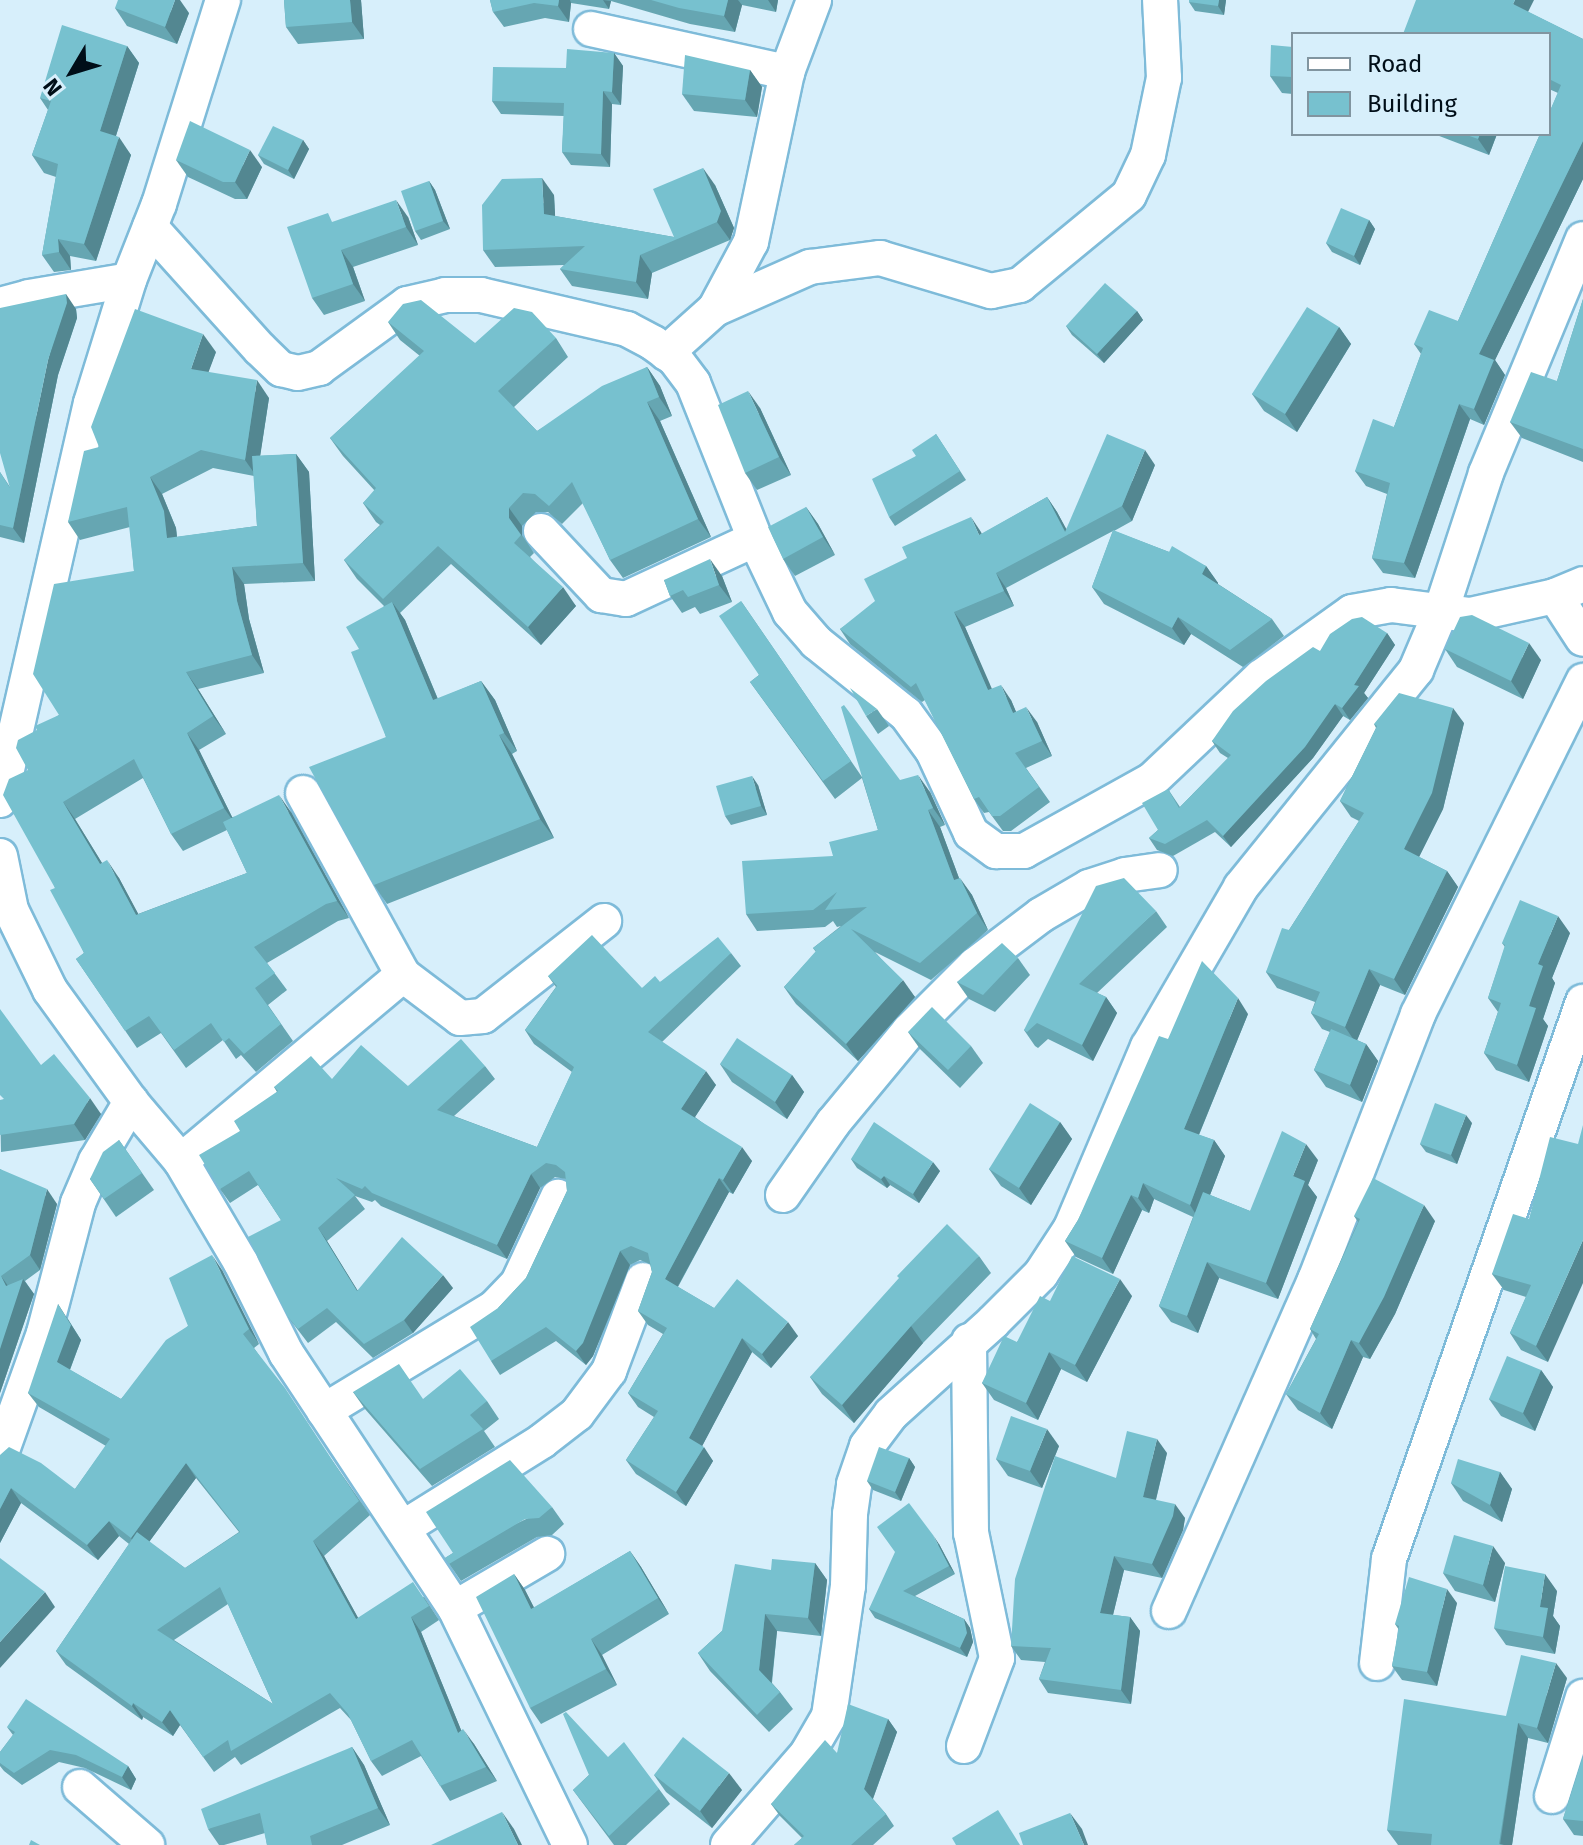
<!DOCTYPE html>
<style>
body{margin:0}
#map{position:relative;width:1583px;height:1845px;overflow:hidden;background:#d7effb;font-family:"Fira Sans",sans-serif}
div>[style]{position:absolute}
.roads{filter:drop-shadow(2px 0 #7ebbd9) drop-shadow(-2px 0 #7ebbd9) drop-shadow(0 2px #7ebbd9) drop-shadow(0 -2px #7ebbd9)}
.minor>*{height:34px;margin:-17px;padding:0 17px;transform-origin:17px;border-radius:17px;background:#fff}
.wall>*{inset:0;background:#66a6b2}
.shaded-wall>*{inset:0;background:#538791}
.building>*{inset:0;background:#77c1cf}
span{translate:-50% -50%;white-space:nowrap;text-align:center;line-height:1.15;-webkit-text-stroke:7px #d7effb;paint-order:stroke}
.legend{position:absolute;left:1291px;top:32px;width:260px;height:104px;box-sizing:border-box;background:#d7effb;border:2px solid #8195a0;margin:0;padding:10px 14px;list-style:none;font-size:24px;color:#000e18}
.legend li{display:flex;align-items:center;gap:16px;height:40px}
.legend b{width:40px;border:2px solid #8195a0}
.north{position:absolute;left:32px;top:32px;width:80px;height:80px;-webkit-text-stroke:6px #d7effb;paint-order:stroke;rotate:232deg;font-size:22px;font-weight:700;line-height:32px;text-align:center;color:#000e18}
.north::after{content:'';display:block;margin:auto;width:28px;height:36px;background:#000e18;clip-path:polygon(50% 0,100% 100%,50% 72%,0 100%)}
</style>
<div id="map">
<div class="roads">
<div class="minor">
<i style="left:591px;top:29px;width:201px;rotate:12.4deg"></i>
<i style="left:150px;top:227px;width:164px;rotate:48deg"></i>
<i style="left:260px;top:349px;width:29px;rotate:44deg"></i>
<i style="left:281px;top:369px;width:17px;rotate:13deg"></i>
<i style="left:298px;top:373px;width:22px;rotate:-13deg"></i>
<i style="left:319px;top:368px;width:109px;rotate:-36deg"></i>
<i style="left:407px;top:304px;width:39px;rotate:-13deg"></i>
<i style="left:445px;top:295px;width:36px"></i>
<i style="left:481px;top:295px;width:150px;rotate:13.1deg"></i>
<i style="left:627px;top:329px;width:30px;rotate:28deg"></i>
<i style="left:653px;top:343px;width:27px;rotate:36deg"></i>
<i style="left:675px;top:359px;width:30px;rotate:53deg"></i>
<i style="left:693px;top:383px;width:168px;rotate:68.3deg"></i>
<i style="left:755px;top:539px;width:81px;rotate:64.4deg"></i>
<i style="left:790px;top:612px;width:40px;rotate:49deg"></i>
<i style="left:816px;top:642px;width:115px;rotate:38.7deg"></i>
<i style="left:906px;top:714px;width:46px;rotate:53.9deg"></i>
<i style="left:933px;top:751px;width:90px;rotate:65.1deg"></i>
<i style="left:971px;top:833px;width:31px;rotate:36deg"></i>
<i style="left:996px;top:851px;width:28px"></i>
<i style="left:1024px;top:851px;width:146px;rotate:-29deg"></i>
<i style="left:1152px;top:780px;width:150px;rotate:-43.4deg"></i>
<i style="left:1261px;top:677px;width:112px;rotate:-35.5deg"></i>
<i style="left:1352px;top:612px;width:40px;rotate:-10deg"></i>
<i style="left:1391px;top:605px;width:80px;rotate:7.2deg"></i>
<i style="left:1470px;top:615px;width:87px;rotate:-12.6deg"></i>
<i style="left:1555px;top:596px;width:30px;rotate:-23deg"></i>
<i style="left:0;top:305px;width:30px;rotate:-15deg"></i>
<i style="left:29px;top:297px;width:101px;rotate:-9.6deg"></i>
<i style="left:715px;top:309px;width:104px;rotate:-23.9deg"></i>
<i style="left:810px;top:267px;width:71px;rotate:-7.3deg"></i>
<i style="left:880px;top:258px;width:116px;rotate:16.6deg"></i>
<i style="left:991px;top:291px;width:30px;rotate:-12deg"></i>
<i style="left:1020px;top:285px;width:141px;rotate:-39.5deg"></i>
<i style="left:1129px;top:195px;width:44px;rotate:-64.6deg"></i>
<i style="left:1148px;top:155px;width:79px;rotate:-78.3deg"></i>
<i style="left:1164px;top:78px;width:78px;rotate:-92.9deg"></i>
<i style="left:666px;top:353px;width:66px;rotate:-41.9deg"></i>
<i style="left:715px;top:309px;width:76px;rotate:-61.8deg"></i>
<i style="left:751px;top:242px;width:174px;rotate:-78deg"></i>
<i style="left:787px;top:72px;width:77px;rotate:-69.4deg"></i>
<i style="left:541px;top:531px;width:88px;rotate:46.8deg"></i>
<i style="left:601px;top:595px;width:25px;rotate:9deg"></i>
<i style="left:626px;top:599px;width:142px;rotate:-24.9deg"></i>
<i style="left:1555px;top:596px;width:51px;rotate:56.9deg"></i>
<i style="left:303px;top:793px;width:208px;rotate:61.2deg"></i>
<i style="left:403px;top:975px;width:71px;rotate:37deg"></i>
<i style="left:460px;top:1018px;width:23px;rotate:-5deg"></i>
<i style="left:483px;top:1016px;width:154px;rotate:-38.1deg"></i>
<i style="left:0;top:800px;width:407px;rotate:-77.1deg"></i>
<i style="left:91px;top:403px;width:129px;rotate:-72.8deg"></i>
<i style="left:129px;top:280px;width:82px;rotate:-68.5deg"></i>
<i style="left:159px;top:204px;width:214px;rotate:-72.6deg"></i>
<i style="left:0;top:856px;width:55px;rotate:78.5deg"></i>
<i style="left:11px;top:910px;width:89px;rotate:64deg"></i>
<i style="left:50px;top:990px;width:138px;rotate:54.1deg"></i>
<i style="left:131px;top:1102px;width:77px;rotate:49.7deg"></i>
<i style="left:181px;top:1161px;width:118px;rotate:59.5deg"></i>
<i style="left:241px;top:1263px;width:101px;rotate:63.4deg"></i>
<i style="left:286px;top:1353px;width:306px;rotate:56.5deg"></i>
<i style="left:455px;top:1608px;width:263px;rotate:64.1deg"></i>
<i style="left:181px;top:1161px;width:290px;rotate:-40deg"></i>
<i style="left:783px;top:1195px;width:88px;rotate:-55.2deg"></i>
<i style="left:833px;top:1123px;width:119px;rotate:-50.4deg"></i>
<i style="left:909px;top:1031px;width:93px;rotate:-45deg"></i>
<i style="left:975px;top:965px;width:83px;rotate:-37.1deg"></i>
<i style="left:1041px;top:915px;width:56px;rotate:-30.3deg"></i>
<i style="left:1089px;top:887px;width:38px;rotate:-18deg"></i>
<i style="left:1125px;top:875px;width:35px;rotate:-8deg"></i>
<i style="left:324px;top:1411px;width:199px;rotate:-31.2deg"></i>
<i style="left:494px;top:1308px;width:35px;rotate:-46deg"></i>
<i style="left:518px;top:1283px;width:95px;rotate:-65.1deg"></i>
<i style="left:0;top:1456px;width:131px;rotate:-70.3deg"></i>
<i style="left:44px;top:1333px;width:134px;rotate:-75.3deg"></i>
<i style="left:78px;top:1203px;width:46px;rotate:-66.8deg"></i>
<i style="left:96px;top:1161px;width:69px;rotate:-59.3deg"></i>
<i style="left:403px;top:1528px;width:164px;rotate:-32deg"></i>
<i style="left:542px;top:1441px;width:44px;rotate:-37.6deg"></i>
<i style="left:577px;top:1414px;width:54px;rotate:-53.3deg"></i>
<i style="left:609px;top:1371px;width:97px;rotate:-69.5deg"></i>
<i style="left:455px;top:1608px;width:107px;rotate:-30.4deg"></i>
<i style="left:1169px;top:1611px;width:362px;rotate:-66.2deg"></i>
<i style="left:1315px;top:1280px;width:285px;rotate:-68.8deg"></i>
<i style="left:1418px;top:1014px;width:372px;rotate:-63.6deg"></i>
<i style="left:1377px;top:1663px;width:105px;rotate:-83.4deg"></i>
<i style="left:1389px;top:1559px;width:590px;rotate:-70.8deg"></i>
<i style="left:964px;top:1746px;width:94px;rotate:-69.4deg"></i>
<i style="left:997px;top:1658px;width:128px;rotate:-101.7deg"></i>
<i style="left:971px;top:1533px;width:192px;rotate:-90.6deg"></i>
<i style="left:80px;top:1787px;width:89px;rotate:40.9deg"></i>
<i style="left:1552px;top:1796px;width:104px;rotate:-72.6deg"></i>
<i style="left:728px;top:1845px;width:121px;rotate:-49deg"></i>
<i style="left:807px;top:1754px;width:44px;rotate:-59.9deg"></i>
<i style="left:829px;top:1716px;width:131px;rotate:-81.7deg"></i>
<i style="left:848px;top:1586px;width:72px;rotate:-88.4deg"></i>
<i style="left:850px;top:1514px;width:30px;rotate:-82deg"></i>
<i style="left:854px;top:1484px;width:40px;rotate:-71.1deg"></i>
<i style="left:867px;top:1446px;width:40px;rotate:-53deg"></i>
<i style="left:891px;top:1414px;width:137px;rotate:-42deg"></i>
<i style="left:993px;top:1322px;width:68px;rotate:-45deg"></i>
<i style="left:1041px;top:1274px;width:55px;rotate:-56.9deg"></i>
<i style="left:1071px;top:1228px;width:197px;rotate:-67deg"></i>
<i style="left:1148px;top:1047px;width:185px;rotate:-59.8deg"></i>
<i style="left:1241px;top:887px;width:279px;rotate:-51.1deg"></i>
<i style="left:1416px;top:670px;width:64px;rotate:-67deg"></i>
<i style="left:1441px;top:611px;width:145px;rotate:-71.9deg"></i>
<i style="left:1486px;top:473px;width:253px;rotate:-67.5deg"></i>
</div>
</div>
<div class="wall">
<i style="clip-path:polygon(284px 0,361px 0,364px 39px,298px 44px,286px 27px)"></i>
<i style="clip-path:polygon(490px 0,778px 0,776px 12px,742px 5px,735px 32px,690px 24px,611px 1px,609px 9px,571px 3px,569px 22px,545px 18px,504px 27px,493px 12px)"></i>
<i style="clip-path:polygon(1226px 0,1224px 15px,1195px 11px,1189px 2px)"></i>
<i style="clip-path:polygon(115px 8px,189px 13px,177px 44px,127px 26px)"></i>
<i style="clip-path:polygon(1528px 12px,1583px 39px,1583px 179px,1495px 360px,1505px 375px,1484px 425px,1470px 419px,1415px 578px,1383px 573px,1372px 558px,1387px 494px,1366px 486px,1355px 471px,1394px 427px,1421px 354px,1414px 344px,1458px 321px,1558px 93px,1549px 89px,1549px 34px)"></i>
<i style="clip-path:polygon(127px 46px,139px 63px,116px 136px,131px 155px,96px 261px,70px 256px,71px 270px,54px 272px,42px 255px,56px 177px,44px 173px,32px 155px,48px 110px,40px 98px)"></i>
<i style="clip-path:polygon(1293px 47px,1293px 94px,1282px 93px,1270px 76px)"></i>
<i style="clip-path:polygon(614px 53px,623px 66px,621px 105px,612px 104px,610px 167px,571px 165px,562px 152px,564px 116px,501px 114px,492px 101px,566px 68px)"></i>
<i style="clip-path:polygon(750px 70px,762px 87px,757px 117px,694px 111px,682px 94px)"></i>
<i style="clip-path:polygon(1434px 134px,1497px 134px,1489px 155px)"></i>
<i style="clip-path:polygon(303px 140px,309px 149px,294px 179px,264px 164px,258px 155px)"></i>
<i style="clip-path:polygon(176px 160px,262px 167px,247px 199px,235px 199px,188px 177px)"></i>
<i style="clip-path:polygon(429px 181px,435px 190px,450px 229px,421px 240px,415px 231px)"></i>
<i style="clip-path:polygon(715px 185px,734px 228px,730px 240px,652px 273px,648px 299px,572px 286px,560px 269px,564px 265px,495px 267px,483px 250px,554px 195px,555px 216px,674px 237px)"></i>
<i style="clip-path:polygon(408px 217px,418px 245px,353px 267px,365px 301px,324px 315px,312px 298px,334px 222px)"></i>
<i style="clip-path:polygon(1369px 220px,1375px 229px,1360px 265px,1332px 252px,1326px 243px)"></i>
<i style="clip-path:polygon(1583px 299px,1583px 462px,1522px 438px,1510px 422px,1557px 381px)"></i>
<i style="clip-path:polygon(76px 309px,77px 318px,58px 375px,24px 543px,0 537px,0 472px,10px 487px)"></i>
<i style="clip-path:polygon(1137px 311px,1143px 320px,1104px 363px,1072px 335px,1066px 326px)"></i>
<i style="clip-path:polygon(388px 322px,475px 343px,556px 338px,568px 357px,514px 407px,537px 431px,647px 367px,660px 386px,672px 416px,660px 421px,711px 537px,623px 578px,610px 560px,583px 503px,562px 524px,548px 512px,536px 512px,522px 526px,522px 535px,534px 553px,530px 557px,576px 606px,541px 645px,451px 564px,400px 613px,405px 620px,438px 699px,481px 681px,495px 700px,517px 751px,512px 754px,554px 838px,387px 904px,374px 885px,386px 737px,359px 649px,384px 606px,357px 579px,344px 560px,380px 525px,376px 522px,363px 503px,375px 491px,343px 456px,330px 438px,420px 356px,400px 340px)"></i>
<i style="clip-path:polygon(1339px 327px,1351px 344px,1297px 432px,1264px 411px,1252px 394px)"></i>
<i style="clip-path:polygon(evenodd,216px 352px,208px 372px,269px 398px,260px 456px,296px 454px,309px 472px,315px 581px,244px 584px,249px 619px,264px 673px,198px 689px,226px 734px,199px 750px,232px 817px,291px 812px,349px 918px,338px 921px,267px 963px,287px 990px,268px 1005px,293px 1041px,256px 1072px,241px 1055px,236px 1059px,223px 1040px,186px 1068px,161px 1033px,137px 1048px,76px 959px,84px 953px,55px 888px,28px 770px,37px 730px,59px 715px,134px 571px,130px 527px,80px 540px,68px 522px,99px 447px,216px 352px,213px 468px,254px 476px,257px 526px,177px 537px,176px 528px,162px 494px,213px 468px,216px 352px,143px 778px,171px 834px,183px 851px,227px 830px,247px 873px,138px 914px,119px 878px,102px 863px,75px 819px,143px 778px)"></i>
<i style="clip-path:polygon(760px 408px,791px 475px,757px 490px,745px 473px)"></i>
<i style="clip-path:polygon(936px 434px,966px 480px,895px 526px,889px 517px,916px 456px)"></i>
<i style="clip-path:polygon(1155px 465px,1132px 521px,1114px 531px,1206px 566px,1218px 583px,1218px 584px,1272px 619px,1284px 636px,1243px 667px,1191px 634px,1184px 645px,1104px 604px,1092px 587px,1113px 531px,1006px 588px,1014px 606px,965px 627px,991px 689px,1011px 700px,1016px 712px,1037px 722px,1052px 756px,1026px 768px,1050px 802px,1011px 831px,1003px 831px,989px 812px,984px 813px,974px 799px,925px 700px,922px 702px,850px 644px,840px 629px,982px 534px,1047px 497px,1057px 512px,1066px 529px)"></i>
<i style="clip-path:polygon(806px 507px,818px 524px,835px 555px,795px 576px,783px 559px)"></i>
<i style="clip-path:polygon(722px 576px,732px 602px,700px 614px,695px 607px,682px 613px,670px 596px,664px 580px)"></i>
<i style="clip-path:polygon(741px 601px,862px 777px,900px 780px,930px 792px,945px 825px,940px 827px,959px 878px,972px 895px,988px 930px,931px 980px,875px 952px,915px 997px,858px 1061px,796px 1004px,784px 987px,816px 952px,813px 948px,841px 926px,837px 927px,833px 921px,825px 927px,757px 931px,746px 914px,878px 830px,862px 778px,835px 799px,750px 682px,759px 675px)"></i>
<i style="clip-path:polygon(1387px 633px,1395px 645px,1364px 693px,1368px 698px,1350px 720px,1343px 716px,1313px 758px,1231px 847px,1215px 832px,1173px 856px,1157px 850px,1149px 838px,1158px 830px,1168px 789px,1180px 807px,1228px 758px,1220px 753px,1212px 741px,1320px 651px)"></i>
<i style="clip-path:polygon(1445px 649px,1541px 660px,1523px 699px,1457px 667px)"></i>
<i style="clip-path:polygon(877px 709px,889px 726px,878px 734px,866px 716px)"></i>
<i style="clip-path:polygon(1464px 723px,1443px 809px,1419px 857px,1447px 871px,1458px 887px,1405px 995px,1380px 985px,1357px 1040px,1366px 1044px,1378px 1061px,1362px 1102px,1326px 1087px,1314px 1070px,1330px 1032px,1322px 1029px,1311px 1013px,1315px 1002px,1277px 988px,1266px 972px,1289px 930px,1359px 821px,1351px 817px,1340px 801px,1376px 728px,1374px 724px)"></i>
<i style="clip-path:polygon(758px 785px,767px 815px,731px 825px,725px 816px)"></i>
<i style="clip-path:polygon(1156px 911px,1167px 927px,1097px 993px,1106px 997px,1117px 1013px,1093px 1061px,1048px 1039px,1038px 1048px,1035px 1046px,1024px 1030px)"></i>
<i style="clip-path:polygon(1570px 933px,1552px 978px,1555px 983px,1543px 1019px,1548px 1026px,1529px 1082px,1496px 1070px,1484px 1053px,1498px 1012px,1488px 998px,1505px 947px,1502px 943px)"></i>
<i style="clip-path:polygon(731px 953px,741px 966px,662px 1042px,716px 1085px,695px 1117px,752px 1161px,733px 1194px,729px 1192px,678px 1287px,714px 1308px,798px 1336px,771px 1368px,752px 1352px,702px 1446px,713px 1461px,686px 1506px,636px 1474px,626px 1460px,654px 1417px,638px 1407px,628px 1393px,663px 1334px,648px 1325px,638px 1311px,652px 1272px,650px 1264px,640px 1260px,630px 1265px,593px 1356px,586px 1365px,556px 1341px,500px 1375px,491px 1361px,498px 1308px,526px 1278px,567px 1191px,566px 1179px,555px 1177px,540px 1188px,507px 1259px,381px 1206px,375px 1200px,372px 1202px,355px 1196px,365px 1209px,327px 1241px,357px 1290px,453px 1288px,413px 1333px,373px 1358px,336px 1322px,308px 1343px,288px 1317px,281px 1220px,258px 1185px,230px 1203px,220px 1189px,240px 1131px,277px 1092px,274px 1087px,332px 1079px,408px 1086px,485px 1066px,495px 1079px,454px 1116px,537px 1147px,572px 1072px,534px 1044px,525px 1030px,556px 987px,548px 976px,642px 988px,660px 982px)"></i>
<i style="clip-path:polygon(1018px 958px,1030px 975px,995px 1012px,969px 999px,957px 982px)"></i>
<i style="clip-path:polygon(1248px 1014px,1199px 1135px,1214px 1140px,1225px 1156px,1210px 1195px,1250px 1211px,1318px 1160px,1308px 1185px,1317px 1197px,1278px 1299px,1219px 1278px,1198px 1333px,1171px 1322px,1159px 1306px,1193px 1217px,1154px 1199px,1149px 1213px,1142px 1210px,1113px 1274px,1076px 1257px,1065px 1241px,1078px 1220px,1168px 1039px)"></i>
<i style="clip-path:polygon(908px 1032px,971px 1046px,983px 1063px,960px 1088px,920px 1049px)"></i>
<i style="clip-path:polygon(720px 1064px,792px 1075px,804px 1092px,787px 1119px,732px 1082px)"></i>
<i style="clip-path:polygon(41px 1065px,101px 1114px,85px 1140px,1px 1152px,0 1100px,3px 1100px)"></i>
<i style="clip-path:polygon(1060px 1122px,1072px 1139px,1031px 1205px,1001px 1186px,989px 1169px)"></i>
<i style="clip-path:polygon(1472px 1123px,1457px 1164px,1426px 1152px,1420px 1144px)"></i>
<i style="clip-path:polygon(119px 1140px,154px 1190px,116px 1217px,90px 1179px)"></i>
<i style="clip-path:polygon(851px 1159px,940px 1171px,919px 1203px,890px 1185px,887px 1188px,857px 1168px)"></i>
<i style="clip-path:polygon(0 1169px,57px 1204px,40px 1270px,25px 1281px,34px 1294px,0 1393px)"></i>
<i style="clip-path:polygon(1354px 1216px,1435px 1221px,1395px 1314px,1370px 1359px,1363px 1357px,1332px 1429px,1298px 1410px,1286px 1394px,1316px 1339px,1310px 1329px,1358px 1222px)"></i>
<i style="clip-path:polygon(1529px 1219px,1548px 1362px,1521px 1350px,1510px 1333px,1526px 1297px,1504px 1290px,1492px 1274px)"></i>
<i style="clip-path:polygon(979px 1256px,991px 1273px,923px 1343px,854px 1423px,822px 1394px,810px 1377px)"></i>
<i style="clip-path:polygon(evenodd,222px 1270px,259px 1344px,254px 1348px,370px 1515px,324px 1556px,358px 1618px,424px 1597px,439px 1620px,421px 1632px,461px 1730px,474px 1744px,497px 1781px,450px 1801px,421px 1756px,382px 1776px,371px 1761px,351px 1720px,340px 1708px,241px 1765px,235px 1757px,214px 1772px,180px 1725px,173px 1736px,143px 1717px,142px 1720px,66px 1665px,56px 1651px,129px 1544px,119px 1536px,98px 1560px,21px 1503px,0 1543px,0 1455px,75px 1489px,106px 1446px,39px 1407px,28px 1393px,68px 1319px,81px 1340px,70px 1370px,121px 1399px,188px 1326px,222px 1270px,196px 1478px,239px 1532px,185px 1568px,149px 1542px,196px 1478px,222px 1270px,228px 1604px,273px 1704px,174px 1640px,228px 1604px)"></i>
<i style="clip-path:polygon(1132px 1296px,1087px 1382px,1061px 1369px,1038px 1420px,994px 1400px,982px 1383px,1017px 1342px,1050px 1301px)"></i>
<i style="clip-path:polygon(1541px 1370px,1553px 1387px,1535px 1431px,1501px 1416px,1489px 1399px)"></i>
<i style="clip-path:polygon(353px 1392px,423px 1399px,487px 1401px,499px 1419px,484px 1431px,495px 1447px,432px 1486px,365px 1409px)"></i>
<i style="clip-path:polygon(1059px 1446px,1042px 1488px,1008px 1476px,996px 1459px)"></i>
<i style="clip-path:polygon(1167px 1453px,1156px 1500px,1185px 1518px,1183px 1530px,1162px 1578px,1124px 1570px,1113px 1615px,1130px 1617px,1140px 1631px,1131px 1704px,1048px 1693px,1039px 1679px,1045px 1662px,1021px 1660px,1011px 1646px,1116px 1478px)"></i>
<i style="clip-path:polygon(909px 1458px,915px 1467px,901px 1501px,873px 1490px,867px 1481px)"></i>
<i style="clip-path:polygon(1500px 1472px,1512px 1489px,1502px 1522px,1463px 1501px,1451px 1483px)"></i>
<i style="clip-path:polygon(552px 1507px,564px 1524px,552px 1535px,537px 1537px,461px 1581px,445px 1558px,453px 1553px)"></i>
<i style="clip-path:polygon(939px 1544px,955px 1574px,915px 1596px,964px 1619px,970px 1628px,973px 1642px,967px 1657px,875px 1618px,869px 1609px)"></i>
<i style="clip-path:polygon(630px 1551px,641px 1567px,669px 1614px,602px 1655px,617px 1685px,541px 1724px,530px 1708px,514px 1574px,525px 1590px,534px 1608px)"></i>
<i style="clip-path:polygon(815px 1563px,827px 1580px,821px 1636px,777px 1631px,772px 1683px,780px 1692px,793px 1709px,769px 1732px,710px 1671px,698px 1653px,722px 1631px,771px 1570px)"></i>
<i style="clip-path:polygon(1505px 1563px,1495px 1602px,1455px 1591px,1443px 1573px)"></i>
<i style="clip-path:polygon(1557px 1591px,1553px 1616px,1560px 1626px,1555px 1654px,1506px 1645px,1494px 1628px)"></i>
<i style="clip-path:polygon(1457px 1603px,1437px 1686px,1402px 1680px,1392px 1666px,1399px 1630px,1395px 1624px)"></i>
<i style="clip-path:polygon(1567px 1678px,1548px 1743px,1528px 1738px,1512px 1845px,1398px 1845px,1387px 1830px)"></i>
<i style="clip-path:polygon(888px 1719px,897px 1732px,873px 1799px,886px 1814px,894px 1826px,873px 1845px,794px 1845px,802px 1838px,780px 1816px,771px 1804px,837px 1753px)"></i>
<i style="clip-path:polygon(7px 1727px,128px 1766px,136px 1779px,131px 1790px,85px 1768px,59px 1762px,22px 1785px,4px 1771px,0 1766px,0 1752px,13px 1735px)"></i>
<i style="clip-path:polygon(352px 1747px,364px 1765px,390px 1825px,342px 1845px,267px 1845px,265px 1833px,224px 1845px,219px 1845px,208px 1829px)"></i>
<i style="clip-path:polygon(1583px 1756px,1583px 1836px,1574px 1835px,1563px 1819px)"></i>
<i style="clip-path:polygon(608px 1757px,659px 1789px,670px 1804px,626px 1845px,614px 1845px,573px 1790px)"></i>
<i style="clip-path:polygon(654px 1775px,742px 1790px,712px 1828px,666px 1792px)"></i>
</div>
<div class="shaded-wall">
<i style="clip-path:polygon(175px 0,180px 0,189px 13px,177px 44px,165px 27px)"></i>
<i style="clip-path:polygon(350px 0,361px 0,364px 39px,352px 22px)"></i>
<i style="clip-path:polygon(559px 0,570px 0,571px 3px,569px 22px,558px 6px)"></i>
<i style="clip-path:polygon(603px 0,611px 1px,609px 9px)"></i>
<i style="clip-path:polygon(728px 0,738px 0,742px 5px,735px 32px,724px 16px)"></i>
<i style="clip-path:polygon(768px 0,778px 0,776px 12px)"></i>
<i style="clip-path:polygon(1219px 0,1226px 0,1224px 15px,1218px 6px)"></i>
<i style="clip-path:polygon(1515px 0,1534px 0,1524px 20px,1513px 4px)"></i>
<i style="clip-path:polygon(127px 46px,139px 63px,112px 148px,100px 131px)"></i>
<i style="clip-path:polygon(614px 53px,623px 66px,621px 105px,612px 92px)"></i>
<i style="clip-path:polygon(750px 70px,762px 87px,757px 117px,745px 100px)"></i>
<i style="clip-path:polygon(603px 91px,612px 104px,610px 167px,601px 154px)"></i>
<i style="clip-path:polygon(1480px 134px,1497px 134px,1489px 155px,1478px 139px)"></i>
<i style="clip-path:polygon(119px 137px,131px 155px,96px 261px,84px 244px)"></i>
<i style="clip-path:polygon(303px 140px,309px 149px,294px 179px,288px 170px)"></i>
<i style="clip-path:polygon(1583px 141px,1583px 179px,1495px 360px,1505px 375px,1484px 425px,1474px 409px,1479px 354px)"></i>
<i style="clip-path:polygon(250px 150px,262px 167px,247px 199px,235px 182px)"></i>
<i style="clip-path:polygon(703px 168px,715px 185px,734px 228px,730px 240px,717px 222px)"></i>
<i style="clip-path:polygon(542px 178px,554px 195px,556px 232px,544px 214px)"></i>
<i style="clip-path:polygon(429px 181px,435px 190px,450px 229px,443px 221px)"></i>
<i style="clip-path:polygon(396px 200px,408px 217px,418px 245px,406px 227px)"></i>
<i style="clip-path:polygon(1369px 220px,1375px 229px,1360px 265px,1354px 256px)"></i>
<i style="clip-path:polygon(58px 239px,70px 256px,71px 270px,59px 252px)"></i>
<i style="clip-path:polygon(341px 250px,353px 267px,365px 301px,353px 284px)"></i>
<i style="clip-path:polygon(640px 255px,652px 273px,648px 299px,636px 282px)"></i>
<i style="clip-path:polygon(66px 294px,76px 309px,77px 318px,58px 375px,24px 543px,13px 528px,48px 360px)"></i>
<i style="clip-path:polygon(1137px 311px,1143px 320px,1104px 363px,1097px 354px)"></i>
<i style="clip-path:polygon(1339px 327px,1351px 344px,1297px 432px,1285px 414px)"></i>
<i style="clip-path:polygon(203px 334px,216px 352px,203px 387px,191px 369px)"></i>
<i style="clip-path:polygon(647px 367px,660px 386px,672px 416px,659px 397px)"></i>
<i style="clip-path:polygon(257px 380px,269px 398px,257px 477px,245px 460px)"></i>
<i style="clip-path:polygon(748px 391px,760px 408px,791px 475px,779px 457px)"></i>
<i style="clip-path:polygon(647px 402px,660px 421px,711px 537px,698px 519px)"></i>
<i style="clip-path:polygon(1459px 404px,1470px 419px,1415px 578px,1404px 563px)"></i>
<i style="clip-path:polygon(1145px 450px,1155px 465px,1132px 521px,1122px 506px)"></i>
<i style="clip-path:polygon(296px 454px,309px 472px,315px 581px,303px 563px)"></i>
<i style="clip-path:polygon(150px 477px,162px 494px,176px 528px,179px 556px,167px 538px)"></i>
<i style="clip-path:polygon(1047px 497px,1057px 512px,1069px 534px,1067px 535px)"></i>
<i style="clip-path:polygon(806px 507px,818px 524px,835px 555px,823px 537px)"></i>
<i style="clip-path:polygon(509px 508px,522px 526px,522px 536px,509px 518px)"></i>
<i style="clip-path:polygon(971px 517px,981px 532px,989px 550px,979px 535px)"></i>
<i style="clip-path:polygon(710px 559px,722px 576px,732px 602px,719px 585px)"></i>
<i style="clip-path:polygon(1206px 566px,1218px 583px,1214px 592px,1202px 574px)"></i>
<i style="clip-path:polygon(232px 567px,244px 584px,249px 619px,264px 673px,252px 655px,237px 601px)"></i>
<i style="clip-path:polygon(996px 573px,1006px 588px,1014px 606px,1004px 591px)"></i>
<i style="clip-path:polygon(563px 587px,576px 606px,541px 645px,528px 627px)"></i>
<i style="clip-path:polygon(392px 602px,405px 620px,446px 719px,433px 700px)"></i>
<i style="clip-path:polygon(954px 612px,965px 627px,999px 705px,988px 690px)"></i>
<i style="clip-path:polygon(1178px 617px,1191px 634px,1184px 645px,1172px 628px)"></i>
<i style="clip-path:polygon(1387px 633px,1395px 645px,1364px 693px,1368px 698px,1350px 720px,1342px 708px,1354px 685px)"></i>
<i style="clip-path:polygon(1529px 643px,1541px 660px,1523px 699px,1511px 681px)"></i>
<i style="clip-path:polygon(186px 672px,198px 689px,226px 734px,213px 716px)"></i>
<i style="clip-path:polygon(481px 681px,495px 700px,517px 751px,504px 733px)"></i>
<i style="clip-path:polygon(1001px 685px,1011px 700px,1023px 728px,1013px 713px)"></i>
<i style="clip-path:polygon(1335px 704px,1343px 716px,1313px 758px,1231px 847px,1223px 836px)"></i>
<i style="clip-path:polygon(1026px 707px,1037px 722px,1052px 756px,1042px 741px)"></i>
<i style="clip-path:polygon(1453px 708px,1464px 723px,1443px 809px,1415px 865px,1404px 849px)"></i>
<i style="clip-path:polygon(187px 733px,199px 750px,236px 825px,224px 808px)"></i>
<i style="clip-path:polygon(499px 735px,512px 754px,554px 838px,540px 819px)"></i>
<i style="clip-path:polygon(918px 775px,930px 792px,945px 825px,933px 808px)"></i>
<i style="clip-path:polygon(752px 776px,758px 785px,767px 815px,761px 806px)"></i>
<i style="clip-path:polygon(279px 795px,291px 812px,349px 918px,337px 901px)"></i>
<i style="clip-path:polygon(63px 802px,75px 819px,113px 881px,100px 864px)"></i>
<i style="clip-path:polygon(928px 810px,940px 827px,966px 897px,954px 880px)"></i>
<i style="clip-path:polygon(107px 860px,119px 878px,148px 932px,136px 915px)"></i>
<i style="clip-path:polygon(1447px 871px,1458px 887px,1405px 995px,1394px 979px)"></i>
<i style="clip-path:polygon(960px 878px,972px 895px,988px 930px,977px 913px)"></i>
<i style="clip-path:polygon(1558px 916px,1570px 933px,1552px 978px,1555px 983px,1543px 1019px,1548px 1026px,1529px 1082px,1517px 1065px,1538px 964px)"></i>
<i style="clip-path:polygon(1369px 969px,1380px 985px,1356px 1043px,1345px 1027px)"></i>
<i style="clip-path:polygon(903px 980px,915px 997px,858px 1061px,846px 1044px)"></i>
<i style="clip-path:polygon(1106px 997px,1117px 1013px,1093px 1061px,1082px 1045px)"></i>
<i style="clip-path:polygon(1238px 998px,1248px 1014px,1195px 1144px,1184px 1129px)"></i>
<i style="clip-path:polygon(1366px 1044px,1378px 1061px,1362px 1102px,1350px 1085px)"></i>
<i style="clip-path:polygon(706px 1071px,716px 1085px,691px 1123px,681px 1109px)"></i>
<i style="clip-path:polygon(792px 1075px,804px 1092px,787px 1119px,775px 1102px)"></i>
<i style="clip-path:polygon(90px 1098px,101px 1114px,85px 1140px,74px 1124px)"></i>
<i style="clip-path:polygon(1466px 1115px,1472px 1123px,1457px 1164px,1451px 1155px)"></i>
<i style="clip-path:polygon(1060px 1122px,1072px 1139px,1031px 1205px,1019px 1188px)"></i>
<i style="clip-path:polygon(1214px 1140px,1225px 1156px,1200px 1221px,1190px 1205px)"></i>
<i style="clip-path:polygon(1306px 1144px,1318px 1160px,1308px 1185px,1317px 1197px,1278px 1299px,1266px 1283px,1293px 1176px)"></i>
<i style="clip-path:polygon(742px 1147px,752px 1161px,733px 1194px,723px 1180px)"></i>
<i style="clip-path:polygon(933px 1162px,940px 1171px,919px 1203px,913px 1194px)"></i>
<i style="clip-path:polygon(531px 1174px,540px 1188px,507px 1259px,497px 1245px)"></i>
<i style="clip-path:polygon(884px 1176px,890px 1185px,887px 1188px,881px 1179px)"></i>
<i style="clip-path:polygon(719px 1178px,729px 1192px,674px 1293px,665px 1279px)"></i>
<i style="clip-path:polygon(1143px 1183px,1154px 1199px,1149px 1213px,1138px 1198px)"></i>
<i style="clip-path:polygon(47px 1189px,57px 1204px,40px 1270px,30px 1255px)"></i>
<i style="clip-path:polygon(1131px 1195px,1142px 1210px,1113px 1274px,1102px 1258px)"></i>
<i style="clip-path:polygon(1424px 1205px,1435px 1221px,1395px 1314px,1370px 1359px,1359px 1343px)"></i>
<i style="clip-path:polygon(318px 1228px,327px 1241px,366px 1304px,357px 1291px)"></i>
<i style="clip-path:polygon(1583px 1240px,1583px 1283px,1548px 1362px,1536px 1346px)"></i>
<i style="clip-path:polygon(620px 1251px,630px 1265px,593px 1356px,586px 1365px,576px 1351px)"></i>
<i style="clip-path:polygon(212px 1255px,222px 1270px,259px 1344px,249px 1329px)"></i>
<i style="clip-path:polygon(1207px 1262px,1219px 1278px,1198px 1333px,1187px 1316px)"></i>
<i style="clip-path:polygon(443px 1275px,453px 1288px,413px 1333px,404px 1320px)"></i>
<i style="clip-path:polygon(1px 1276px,11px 1290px,23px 1279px,34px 1294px,0 1393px,0 1349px,6px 1286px)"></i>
<i style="clip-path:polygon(1120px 1279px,1132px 1296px,1087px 1382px,1075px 1365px)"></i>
<i style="clip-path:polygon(58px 1304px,81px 1340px,67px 1377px,57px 1362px)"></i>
<i style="clip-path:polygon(788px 1322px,798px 1336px,771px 1368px,762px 1354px)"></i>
<i style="clip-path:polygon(911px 1326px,923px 1343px,854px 1423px,842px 1405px)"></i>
<i style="clip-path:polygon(742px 1338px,752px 1352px,699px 1452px,689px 1438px)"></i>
<i style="clip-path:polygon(1351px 1340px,1363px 1357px,1332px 1429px,1320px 1413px)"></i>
<i style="clip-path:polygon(1049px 1352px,1061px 1369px,1038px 1420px,1026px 1403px)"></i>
<i style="clip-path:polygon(1541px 1370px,1553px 1387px,1535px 1431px,1523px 1413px)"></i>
<i style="clip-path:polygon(1047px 1429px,1059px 1446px,1042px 1488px,1030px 1471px)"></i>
<i style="clip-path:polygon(1157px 1439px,1167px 1453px,1153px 1511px,1143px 1497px)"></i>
<i style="clip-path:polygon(704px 1447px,713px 1461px,686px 1506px,676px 1492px)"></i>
<i style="clip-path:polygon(909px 1458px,915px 1467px,901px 1501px,895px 1492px)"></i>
<i style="clip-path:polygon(186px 1463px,196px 1478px,141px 1553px,131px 1538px)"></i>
<i style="clip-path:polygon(1500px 1472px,1512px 1489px,1502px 1522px,1490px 1505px)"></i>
<i style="clip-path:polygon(11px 1488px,21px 1503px,0 1543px,0 1509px)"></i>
<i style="clip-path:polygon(1175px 1504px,1185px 1518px,1183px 1530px,1162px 1578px,1152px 1564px)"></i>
<i style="clip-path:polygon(109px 1521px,119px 1536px,98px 1560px,87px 1545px)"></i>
<i style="clip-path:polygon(933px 1535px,939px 1544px,955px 1574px,949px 1566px)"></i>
<i style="clip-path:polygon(313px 1541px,324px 1556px,367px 1634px,356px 1619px)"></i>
<i style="clip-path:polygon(1493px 1546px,1505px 1563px,1495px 1602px,1483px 1585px)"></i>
<i style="clip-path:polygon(630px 1551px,641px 1567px,669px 1614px,658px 1598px)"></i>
<i style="clip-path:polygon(1114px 1556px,1124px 1570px,1110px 1627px,1100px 1613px)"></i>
<i style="clip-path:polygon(815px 1563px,827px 1580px,821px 1636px,808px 1618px)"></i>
<i style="clip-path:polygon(514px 1574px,525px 1590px,543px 1625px,531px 1609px)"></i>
<i style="clip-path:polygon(1545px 1574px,1557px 1591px,1553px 1616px,1560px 1626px,1555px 1654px,1543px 1637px,1540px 1607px)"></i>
<i style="clip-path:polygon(1447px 1589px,1457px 1603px,1437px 1686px,1427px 1672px)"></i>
<i style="clip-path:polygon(45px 1592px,55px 1607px,0 1668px,0 1642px)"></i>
<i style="clip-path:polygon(765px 1614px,777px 1631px,771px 1687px,759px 1670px)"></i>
<i style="clip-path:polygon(411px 1617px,421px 1632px,468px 1747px,458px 1733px)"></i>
<i style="clip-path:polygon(1130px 1617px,1140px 1631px,1131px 1704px,1121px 1690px)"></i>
<i style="clip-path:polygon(964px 1619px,970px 1628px,973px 1642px,967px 1657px,960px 1648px)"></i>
<i style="clip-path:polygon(591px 1639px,602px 1655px,617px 1685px,606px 1669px)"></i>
<i style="clip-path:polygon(1556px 1663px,1567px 1678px,1548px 1743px,1537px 1728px)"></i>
<i style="clip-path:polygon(133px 1703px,143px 1717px,142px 1720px,132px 1706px)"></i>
<i style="clip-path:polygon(170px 1710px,180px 1725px,173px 1736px,162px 1722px)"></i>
<i style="clip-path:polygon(888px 1719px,897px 1732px,872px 1801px,864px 1789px)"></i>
<i style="clip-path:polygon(1518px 1723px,1528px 1738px,1512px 1845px,1500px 1845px)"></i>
<i style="clip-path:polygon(463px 1729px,474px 1744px,497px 1781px,486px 1767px)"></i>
<i style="clip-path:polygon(352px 1747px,364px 1765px,390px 1825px,378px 1808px)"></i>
<i style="clip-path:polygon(128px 1766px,136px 1779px,131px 1790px,122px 1777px)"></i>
<i style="clip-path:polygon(729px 1773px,742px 1790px,712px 1828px,700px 1811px)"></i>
<i style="clip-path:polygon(502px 1812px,514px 1829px,522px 1845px,518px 1845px)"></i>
<i style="clip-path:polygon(1070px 1813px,1082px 1829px,1088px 1845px,1084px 1845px)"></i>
</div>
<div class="building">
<i style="clip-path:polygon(118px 0,175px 0,165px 27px,115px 8px)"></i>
<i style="clip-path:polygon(284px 0,350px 0,352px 22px,286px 27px)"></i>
<i style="clip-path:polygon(490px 0,559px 0,558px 6px,534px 3px,493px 12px)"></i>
<i style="clip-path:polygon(651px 0,728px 0,724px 16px,679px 8px)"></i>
<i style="clip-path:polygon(1189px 0,1219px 0,1218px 6px,1189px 2px)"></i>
<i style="clip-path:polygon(1416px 0,1515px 0,1513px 4px,1583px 39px,1583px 141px,1479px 354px,1494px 360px,1474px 409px,1459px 404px,1404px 563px,1372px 558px,1390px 483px,1355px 471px,1373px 419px,1394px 427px,1423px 348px,1414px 344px,1429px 310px,1458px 321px,1540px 134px,1549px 134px,1549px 113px,1561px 85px,1549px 79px,1549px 34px,1403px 34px)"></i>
<i style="clip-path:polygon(62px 25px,127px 46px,100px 131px,119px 137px,84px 244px,58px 239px,59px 252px,42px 255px,58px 164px,32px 155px,51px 101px,40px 98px)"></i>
<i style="clip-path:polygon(1271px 45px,1293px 47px,1293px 77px,1270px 76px)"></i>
<i style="clip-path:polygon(567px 49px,614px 53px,612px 92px,603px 91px,601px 154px,562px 152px,564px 103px,492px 101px,493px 67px,566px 68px)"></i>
<i style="clip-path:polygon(685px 55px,750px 70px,745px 100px,682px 94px)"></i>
<i style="clip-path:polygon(190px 121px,250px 150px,235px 182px,223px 182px,176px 160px)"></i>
<i style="clip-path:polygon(273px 126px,303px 140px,288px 170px,258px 155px)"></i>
<i style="clip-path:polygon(1464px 134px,1480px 134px,1478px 139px)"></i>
<i style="clip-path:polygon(703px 168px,721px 211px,717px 222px,640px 255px,636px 282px,560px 269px,585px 246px,483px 250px,482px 205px,502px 179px,542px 178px,544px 214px,674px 237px,653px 189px)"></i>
<i style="clip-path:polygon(429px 181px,443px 221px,415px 231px,401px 191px)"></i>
<i style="clip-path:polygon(396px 200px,406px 227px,341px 250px,353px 284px,312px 298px,287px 227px,328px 213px,332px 222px)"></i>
<i style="clip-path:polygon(1341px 208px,1369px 220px,1354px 256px,1326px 243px)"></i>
<i style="clip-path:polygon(1105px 283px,1137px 311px,1097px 354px,1066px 326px)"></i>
<i style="clip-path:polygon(66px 294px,67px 303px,48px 360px,13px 528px,0 525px,0 472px,10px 488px,0 453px,0 308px)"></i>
<i style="clip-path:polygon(1583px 299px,1583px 449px,1510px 422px,1531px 372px,1557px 381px)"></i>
<i style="clip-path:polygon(421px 300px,475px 343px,514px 308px,532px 312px,556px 338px,498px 391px,537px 431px,602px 386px,647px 367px,659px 397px,647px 402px,698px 519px,610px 560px,572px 482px,549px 506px,535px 494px,523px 493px,509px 508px,509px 518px,521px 535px,514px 543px,563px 587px,528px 627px,438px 546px,383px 599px,344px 560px,384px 522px,363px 503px,376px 488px,330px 438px,424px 351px,388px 322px,403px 304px)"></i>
<i style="clip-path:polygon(1307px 307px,1339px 327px,1285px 414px,1252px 394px)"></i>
<i style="clip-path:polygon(135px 309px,203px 334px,191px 369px,257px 380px,245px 460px,201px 450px,150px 477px,164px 511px,167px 538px,257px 526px,252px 456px,296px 454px,303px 563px,232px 567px,237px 601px,252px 655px,186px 672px,213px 716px,187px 733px,224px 808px,171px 834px,134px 759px,63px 802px,100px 864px,107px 860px,136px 915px,247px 873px,223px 822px,279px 795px,337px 901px,326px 904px,254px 947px,275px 973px,255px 988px,281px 1024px,244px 1054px,229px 1038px,224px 1042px,211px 1023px,174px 1050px,149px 1016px,125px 1031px,76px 959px,84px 953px,50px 890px,55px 888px,3px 795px,9px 779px,28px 770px,16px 748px,18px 740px,37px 730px,35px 726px,59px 715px,33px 674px,54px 584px,134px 571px,127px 507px,68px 522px,84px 451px,99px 447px,91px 427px)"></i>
<i style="clip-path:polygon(748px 391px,779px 457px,745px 473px,718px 405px)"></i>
<i style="clip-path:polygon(936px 434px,960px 471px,889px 517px,872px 479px,916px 456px,912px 450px)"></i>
<i style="clip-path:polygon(1107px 434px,1145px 450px,1122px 506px,996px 573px,1004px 591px,954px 612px,988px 690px,1001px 685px,1013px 713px,1026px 707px,1042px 741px,1015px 753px,1039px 787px,1000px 816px,992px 816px,979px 797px,974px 799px,916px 683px,911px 687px,840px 629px,875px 601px,864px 579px,907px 558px,902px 547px,971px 517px,979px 535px,1047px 497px,1065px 532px)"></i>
<i style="clip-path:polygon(806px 507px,823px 537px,783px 559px,768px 527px)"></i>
<i style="clip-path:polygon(1113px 530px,1169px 552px,1172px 546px,1206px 566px,1202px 574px,1272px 619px,1230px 650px,1178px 617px,1172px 628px,1092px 587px)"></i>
<i style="clip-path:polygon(710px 559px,719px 585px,688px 597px,683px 590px,670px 596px,664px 580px)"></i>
<i style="clip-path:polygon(741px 601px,851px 761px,823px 781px,750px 682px,759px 675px,719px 616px)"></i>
<i style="clip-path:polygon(392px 602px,433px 700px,481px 681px,504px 733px,499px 735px,540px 819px,374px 885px,309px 767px,386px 737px,351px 652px,359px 649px,346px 627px)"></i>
<i style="clip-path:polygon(1472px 615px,1529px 643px,1511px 681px,1445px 649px,1460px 617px)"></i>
<i style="clip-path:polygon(1362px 617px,1387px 633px,1354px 685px,1359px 686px,1342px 708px,1335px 704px,1305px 747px,1223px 836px,1207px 820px,1165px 844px,1149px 838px,1158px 830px,1142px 803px,1168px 789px,1179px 808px,1231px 755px,1212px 741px,1233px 711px,1266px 681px,1313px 647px,1320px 651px,1330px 634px,1352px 619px)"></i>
<i style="clip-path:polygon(850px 688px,877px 709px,866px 716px)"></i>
<i style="clip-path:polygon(1399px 693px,1453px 708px,1432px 793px,1404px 849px,1447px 871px,1394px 979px,1369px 969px,1345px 1027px,1311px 1013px,1320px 992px,1266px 972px,1282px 928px,1289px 930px,1364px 813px,1340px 801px,1377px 726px,1374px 724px)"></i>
<i style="clip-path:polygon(844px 705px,900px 780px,918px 775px,933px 808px,928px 810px,954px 880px,960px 878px,977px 913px,920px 963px,851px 929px,903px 980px,846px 1044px,784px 987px,816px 951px,813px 948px,867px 907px,825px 910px,837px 892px,813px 910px,746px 914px,742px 861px,833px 856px,829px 842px,878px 830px,841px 707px)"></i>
<i style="clip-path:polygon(752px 776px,761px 806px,725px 816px,716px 786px)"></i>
<i style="clip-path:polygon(1124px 878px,1156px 911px,1079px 984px,1106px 997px,1082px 1045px,1037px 1023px,1027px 1032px,1024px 1030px,1096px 886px)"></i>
<i style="clip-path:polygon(1520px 900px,1558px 916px,1538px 964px,1543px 966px,1529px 1006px,1536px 1008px,1517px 1065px,1484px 1053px,1501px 1003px,1488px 998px,1505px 945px,1502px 943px)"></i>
<i style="clip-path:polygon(592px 935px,642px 988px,655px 976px,660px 982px,718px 937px,731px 953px,648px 1032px,706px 1071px,681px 1109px,742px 1147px,723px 1180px,719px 1178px,665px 1279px,714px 1308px,737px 1279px,788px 1322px,762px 1354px,742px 1338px,689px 1438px,704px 1447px,676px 1492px,626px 1460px,658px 1411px,628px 1393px,667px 1328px,638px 1311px,652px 1272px,648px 1253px,631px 1246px,620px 1251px,583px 1343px,576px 1351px,546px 1327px,491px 1361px,470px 1327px,498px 1308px,526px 1278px,567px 1191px,565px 1172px,556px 1165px,546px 1163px,531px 1174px,497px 1245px,372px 1193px,365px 1186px,362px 1189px,336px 1178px,355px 1195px,318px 1228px,357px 1291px,402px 1237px,443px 1275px,404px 1320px,364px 1344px,327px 1308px,298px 1329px,288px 1317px,248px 1237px,281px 1220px,249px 1171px,220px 1189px,199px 1155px,240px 1131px,234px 1121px,278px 1091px,274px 1087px,311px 1056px,332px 1079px,361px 1045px,408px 1086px,461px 1039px,485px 1066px,437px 1110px,537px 1147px,574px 1067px,525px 1030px,557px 986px,548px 976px)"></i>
<i style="clip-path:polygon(1002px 943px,1018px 958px,983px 995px,957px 982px)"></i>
<i style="clip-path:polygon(1202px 961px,1238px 998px,1184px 1129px,1214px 1140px,1190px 1205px,1143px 1183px,1138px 1198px,1131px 1195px,1102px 1258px,1065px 1241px,1078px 1220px,1159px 1036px,1168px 1039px)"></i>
<i style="clip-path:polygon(932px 1007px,971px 1046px,948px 1070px,908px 1032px)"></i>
<i style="clip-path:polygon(0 1009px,41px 1065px,54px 1054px,90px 1098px,74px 1124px,0 1135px,0 1100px,4px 1099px,0 1095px)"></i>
<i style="clip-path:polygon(1331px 1029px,1366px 1044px,1350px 1085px,1314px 1070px)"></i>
<i style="clip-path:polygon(737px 1038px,792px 1075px,775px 1102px,720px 1064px)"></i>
<i style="clip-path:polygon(1030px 1103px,1060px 1122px,1019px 1188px,989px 1169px)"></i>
<i style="clip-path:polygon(1435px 1103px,1466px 1115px,1451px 1155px,1420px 1144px)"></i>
<i style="clip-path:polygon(874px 1122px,933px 1162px,913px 1194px,884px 1176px,881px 1179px,851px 1159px)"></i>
<i style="clip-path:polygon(1583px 1125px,1583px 1240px,1536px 1346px,1510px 1333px,1531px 1285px,1492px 1274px,1513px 1214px,1529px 1219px,1550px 1137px,1578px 1144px)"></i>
<i style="clip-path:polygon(1282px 1131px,1306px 1144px,1293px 1176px,1305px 1181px,1266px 1283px,1207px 1262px,1187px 1316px,1159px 1306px,1203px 1192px,1250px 1211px)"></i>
<i style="clip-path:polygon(119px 1140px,142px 1173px,104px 1199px,90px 1179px,103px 1152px)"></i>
<i style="clip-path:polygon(0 1169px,47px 1189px,30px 1255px,1px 1276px,6px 1286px,23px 1279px,0 1349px)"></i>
<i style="clip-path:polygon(1373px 1178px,1424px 1205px,1384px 1297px,1359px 1343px,1351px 1340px,1320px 1413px,1286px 1394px,1319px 1334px,1310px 1329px,1360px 1219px,1354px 1216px)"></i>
<i style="clip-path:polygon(947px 1224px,979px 1256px,911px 1326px,842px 1405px,810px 1377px,899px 1278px,897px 1276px)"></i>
<i style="clip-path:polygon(evenodd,212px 1255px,249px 1329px,243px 1334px,285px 1388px,359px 1501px,313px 1541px,356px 1619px,413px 1582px,429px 1606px,411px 1617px,458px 1733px,463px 1729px,486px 1767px,440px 1786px,412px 1740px,371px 1761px,348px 1714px,330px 1693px,231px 1751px,228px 1740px,203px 1757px,170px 1710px,162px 1722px,133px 1703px,132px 1706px,56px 1651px,137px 1532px,185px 1568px,240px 1532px,186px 1463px,131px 1538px,109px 1521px,87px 1545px,11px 1488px,0 1509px,0 1455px,9px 1447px,41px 1463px,75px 1489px,110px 1439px,28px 1393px,58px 1304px,71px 1325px,57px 1362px,121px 1399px,166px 1340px,188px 1326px,169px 1278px,212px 1255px,220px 1587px,273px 1704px,157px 1630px,220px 1587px)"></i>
<i style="clip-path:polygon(1072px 1256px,1120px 1279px,1075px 1365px,1049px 1352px,1026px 1403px,982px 1383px,1004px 1336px,1017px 1342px,1040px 1296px,1050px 1301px)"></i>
<i style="clip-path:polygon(1507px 1356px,1541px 1370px,1523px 1413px,1489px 1399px)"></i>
<i style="clip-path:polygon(399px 1364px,423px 1399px,460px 1369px,487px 1401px,470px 1415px,483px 1429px,420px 1469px,353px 1392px)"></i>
<i style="clip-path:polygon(1011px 1416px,1047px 1429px,1030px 1471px,996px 1459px)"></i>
<i style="clip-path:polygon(1127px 1431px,1157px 1439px,1143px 1497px,1175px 1504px,1173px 1516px,1152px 1564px,1114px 1556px,1100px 1613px,1130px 1617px,1121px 1690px,1039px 1679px,1051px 1648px,1011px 1646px,1015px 1579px,1055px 1456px,1116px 1478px)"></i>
<i style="clip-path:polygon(879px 1447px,909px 1458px,895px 1492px,867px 1481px)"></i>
<i style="clip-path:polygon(1458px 1459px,1500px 1472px,1490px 1505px,1451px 1483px)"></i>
<i style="clip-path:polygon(510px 1460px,552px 1507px,539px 1518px,525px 1519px,449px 1564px,445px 1558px,453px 1553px,426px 1512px)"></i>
<i style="clip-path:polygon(909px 1503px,933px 1535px,949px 1566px,903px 1591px,964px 1619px,967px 1633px,960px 1648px,869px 1609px,895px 1552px,877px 1527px)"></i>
<i style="clip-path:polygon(1454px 1535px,1493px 1546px,1483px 1585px,1443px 1573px)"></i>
<i style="clip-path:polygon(630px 1551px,658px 1598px,591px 1639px,606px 1669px,530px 1708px,476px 1597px,514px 1574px,531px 1609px)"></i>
<i style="clip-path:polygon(0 1558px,45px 1592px,0 1642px)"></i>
<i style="clip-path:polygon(772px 1559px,815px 1563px,808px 1618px,765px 1614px,759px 1670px,780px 1692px,757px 1715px,698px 1653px,722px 1631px,735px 1564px,771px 1570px)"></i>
<i style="clip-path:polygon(1505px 1566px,1545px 1574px,1540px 1607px,1548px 1608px,1543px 1637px,1494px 1628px)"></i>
<i style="clip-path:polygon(1409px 1577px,1447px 1589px,1427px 1672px,1392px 1666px,1399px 1626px,1395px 1624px)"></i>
<i style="clip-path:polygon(1521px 1655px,1556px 1663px,1537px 1728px,1518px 1723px,1499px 1844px,1504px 1845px,1431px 1845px,1432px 1834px,1387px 1830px,1404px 1699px,1506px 1716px)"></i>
<i style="clip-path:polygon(26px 1699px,128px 1766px,122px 1777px,76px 1755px,50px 1750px,14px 1773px,0 1763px,0 1752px,15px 1732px,7px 1727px)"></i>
<i style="clip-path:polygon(848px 1704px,888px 1719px,864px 1789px,886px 1814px,851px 1845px,794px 1845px,804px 1836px,771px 1804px,825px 1740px,837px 1753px)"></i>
<i style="clip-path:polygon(566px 1712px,608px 1757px,624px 1742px,659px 1789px,609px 1836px,573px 1790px,589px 1775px,563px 1714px)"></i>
<i style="clip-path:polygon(683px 1737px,729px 1773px,700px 1811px,654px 1775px)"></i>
<i style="clip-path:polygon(352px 1747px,378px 1808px,310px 1836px,312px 1845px,267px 1845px,260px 1813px,208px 1829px,201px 1809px)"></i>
<i style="clip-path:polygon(1583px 1756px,1583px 1821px,1563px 1819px)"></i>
<i style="clip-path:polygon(998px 1810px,1020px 1845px,956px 1845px,952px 1838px)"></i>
<i style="clip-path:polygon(502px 1812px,518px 1845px,431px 1845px)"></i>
<i style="clip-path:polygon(1070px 1813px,1084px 1845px,1023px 1845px,1019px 1833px)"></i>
<i style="clip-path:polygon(31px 1840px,40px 1845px,29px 1845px)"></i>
</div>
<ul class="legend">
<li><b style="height:10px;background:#fff"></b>Road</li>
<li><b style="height:22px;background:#77c1cf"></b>Building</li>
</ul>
<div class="north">N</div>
</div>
